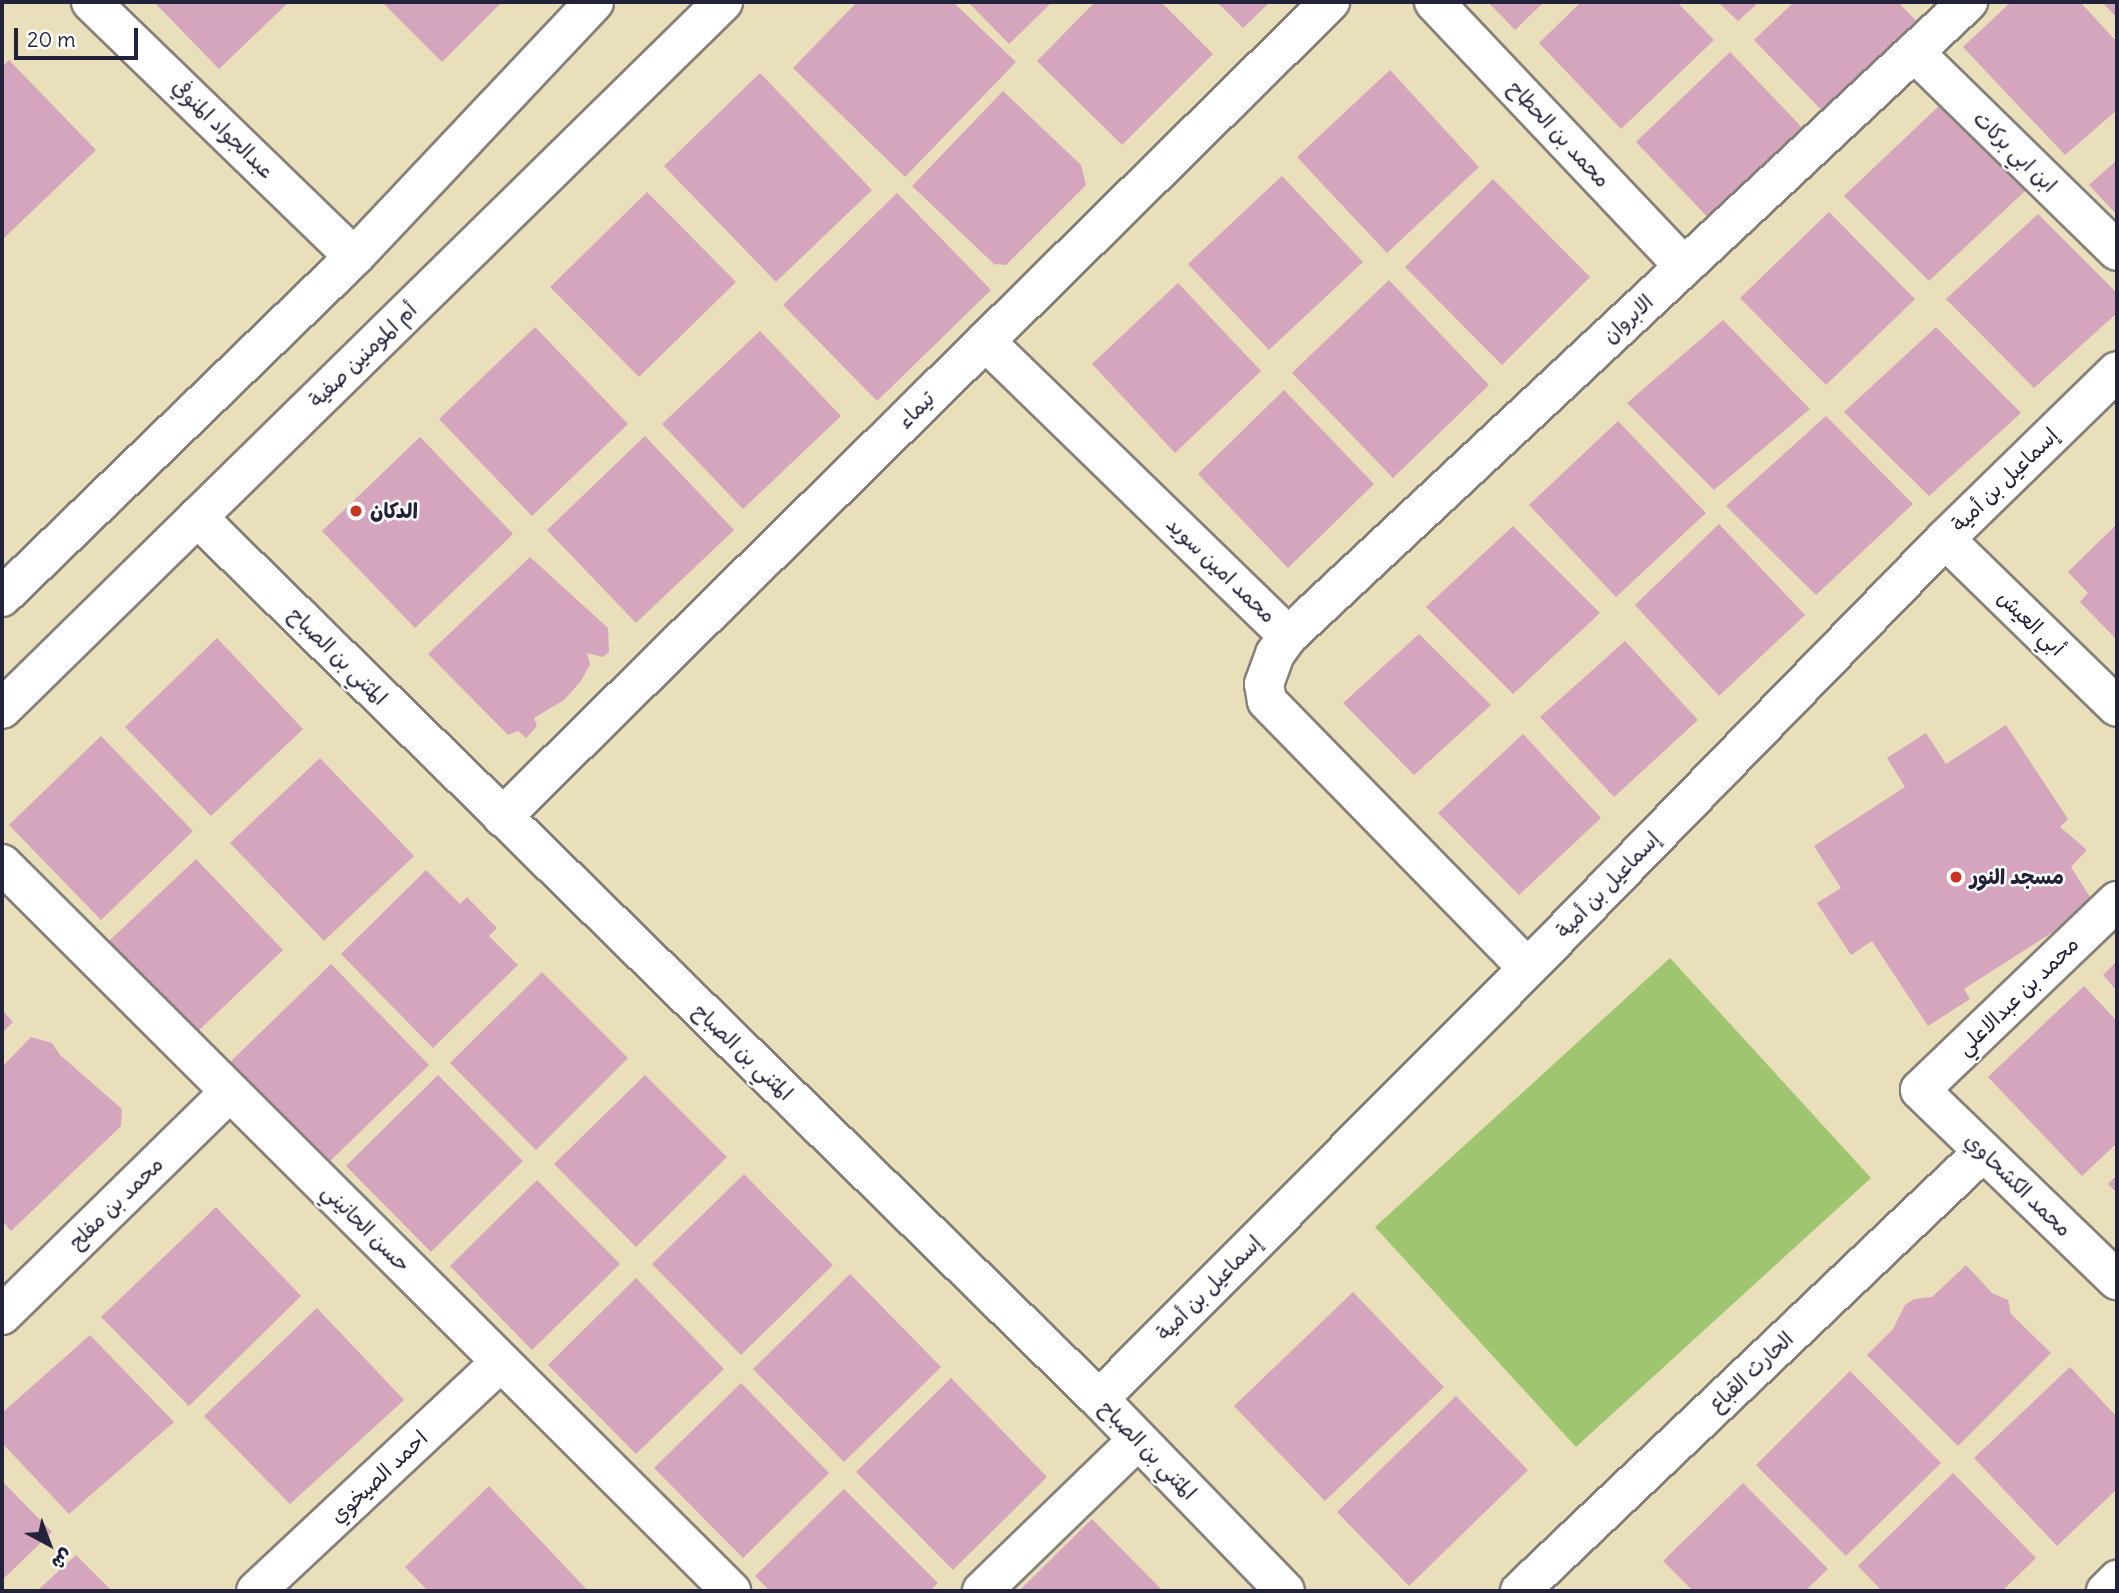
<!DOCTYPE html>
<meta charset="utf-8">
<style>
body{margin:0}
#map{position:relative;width:2119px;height:1593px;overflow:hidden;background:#e9dfba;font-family:Delius,"Playpen Sans Arabic",sans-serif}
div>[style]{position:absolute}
.green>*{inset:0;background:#9fc570}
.building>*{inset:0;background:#d4a5bc}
.roads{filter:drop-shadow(2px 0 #86807a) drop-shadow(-2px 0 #86807a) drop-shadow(0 2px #86807a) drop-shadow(0 -2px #86807a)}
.minor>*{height:38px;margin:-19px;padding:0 19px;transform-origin:19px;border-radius:19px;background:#fff}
.dots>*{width:19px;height:19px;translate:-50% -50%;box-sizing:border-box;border:4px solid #fff;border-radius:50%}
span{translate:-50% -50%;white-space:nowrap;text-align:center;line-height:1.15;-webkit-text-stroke:5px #fff;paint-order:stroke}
.street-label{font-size:21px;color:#22223b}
.poi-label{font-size:21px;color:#22223b;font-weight:700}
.left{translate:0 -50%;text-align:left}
.frame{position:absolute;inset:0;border:4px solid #22223b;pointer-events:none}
.north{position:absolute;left:14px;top:1509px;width:70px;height:70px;-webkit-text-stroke:5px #fff;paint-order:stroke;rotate:139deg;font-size:19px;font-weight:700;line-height:28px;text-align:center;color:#22223b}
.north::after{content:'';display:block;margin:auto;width:24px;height:32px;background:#22223b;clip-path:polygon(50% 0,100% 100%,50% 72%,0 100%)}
.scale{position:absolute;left:14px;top:28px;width:124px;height:32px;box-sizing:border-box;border:4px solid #22223b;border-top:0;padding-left:9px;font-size:21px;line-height:24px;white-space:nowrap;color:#22223b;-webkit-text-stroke:5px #fff;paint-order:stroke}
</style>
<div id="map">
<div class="green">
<i style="clip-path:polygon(1670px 958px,1871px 1178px,1576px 1447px,1375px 1227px)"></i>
</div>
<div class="building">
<i style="clip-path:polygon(154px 2px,289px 2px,219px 69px)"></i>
<i style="clip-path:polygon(382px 2px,502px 2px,442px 62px)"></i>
<i style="clip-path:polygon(857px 2px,953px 2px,1016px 62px,905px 177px,793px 68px)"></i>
<i style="clip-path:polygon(968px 2px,1052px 2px,1009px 44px)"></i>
<i style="clip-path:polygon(1095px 2px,1161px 2px,1213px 54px,1122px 145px,1037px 61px)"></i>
<i style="clip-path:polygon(1217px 2px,1270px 2px,1243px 28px)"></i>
<i style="clip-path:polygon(1488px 2px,1544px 2px,1515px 30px)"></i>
<i style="clip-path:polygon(1581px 2px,1677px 2px,1714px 40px,1621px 129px,1539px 43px)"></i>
<i style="clip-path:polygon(1718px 2px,1759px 2px,1738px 21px)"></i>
<i style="clip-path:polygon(1794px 2px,1898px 2px,1926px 31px,1832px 121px,1754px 40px)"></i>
<i style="clip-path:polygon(2011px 2px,2080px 2px,2117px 42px,2117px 110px,2065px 155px,1963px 47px)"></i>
<i style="clip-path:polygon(2102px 2px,2117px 2px,2117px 18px)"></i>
<i style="clip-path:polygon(1730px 52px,1812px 138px,1718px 228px,1636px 142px)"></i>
<i style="clip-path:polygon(9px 60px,96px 150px,2px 240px,2px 67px)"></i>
<i style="clip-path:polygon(1390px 70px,1479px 167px,1387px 253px,1297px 157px)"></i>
<i style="clip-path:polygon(760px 73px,872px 190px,776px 282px,664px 166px)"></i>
<i style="clip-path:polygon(1003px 91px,1081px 165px,1086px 185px,1006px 265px,994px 264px,912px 186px)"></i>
<i style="clip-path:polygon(1941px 104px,2026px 190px,1929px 281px,1844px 196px)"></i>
<i style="clip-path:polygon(2117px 160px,2117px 215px,2089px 185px)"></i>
<i style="clip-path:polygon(1282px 176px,1363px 262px,1269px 350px,1188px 264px)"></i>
<i style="clip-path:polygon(1493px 179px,1590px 277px,1502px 365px,1405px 267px)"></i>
<i style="clip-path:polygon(647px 192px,736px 282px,639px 377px,550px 287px)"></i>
<i style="clip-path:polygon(897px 193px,991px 290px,877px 401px,783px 305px)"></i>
<i style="clip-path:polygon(1829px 212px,1915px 299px,1826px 385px,1740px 298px)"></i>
<i style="clip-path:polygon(2038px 214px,2117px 293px,2117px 313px,2034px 388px,1946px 299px)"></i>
<i style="clip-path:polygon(1389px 280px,1489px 385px,1393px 478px,1292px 373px)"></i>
<i style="clip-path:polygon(1178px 283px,1261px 371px,1175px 453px,1092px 364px)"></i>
<i style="clip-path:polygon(1723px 320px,1810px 409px,1714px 490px,1627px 403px)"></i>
<i style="clip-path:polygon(535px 327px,628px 424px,532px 516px,439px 419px)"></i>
<i style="clip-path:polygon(1936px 327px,2021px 413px,1929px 496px,1844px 412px)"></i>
<i style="clip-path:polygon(760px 331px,841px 416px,743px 509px,662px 424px)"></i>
<i style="clip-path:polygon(1284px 390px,1374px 484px,1288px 568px,1198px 474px)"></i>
<i style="clip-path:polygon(1826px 416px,1913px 504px,1816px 595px,1726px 506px)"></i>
<i style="clip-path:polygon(1618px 421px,1706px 513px,1616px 597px,1529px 505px)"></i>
<i style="clip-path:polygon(645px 436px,734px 530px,636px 623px,547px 530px)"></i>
<i style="clip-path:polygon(420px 437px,513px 534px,415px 628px,322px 531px)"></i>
<i style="clip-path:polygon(1719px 524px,1805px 615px,1719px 696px,1635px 605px)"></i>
<i style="clip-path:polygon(2117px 524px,2117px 640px,2080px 602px,2088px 593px,2068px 572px)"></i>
<i style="clip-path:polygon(1513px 526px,1600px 613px,1513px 694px,1426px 607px)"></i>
<i style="clip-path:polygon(530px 557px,608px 628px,609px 652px,603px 657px,587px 653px,590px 664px,581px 681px,564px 700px,534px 718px,537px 726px,526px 738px,518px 731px,508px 735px,428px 654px)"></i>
<i style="clip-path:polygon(1419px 634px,1491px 705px,1414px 775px,1343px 703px)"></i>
<i style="clip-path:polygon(217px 638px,303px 729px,211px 816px,125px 727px)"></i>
<i style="clip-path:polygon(1625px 641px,1698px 720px,1614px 797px,1540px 717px)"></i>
<i style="clip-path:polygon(2006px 725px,2068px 819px,2060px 827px,2087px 850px,2071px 867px,2095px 905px,1964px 989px,1970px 999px,1928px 1026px,1872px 941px,1851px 955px,1817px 903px,1841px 888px,1814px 846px,1905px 787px,1887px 758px,1926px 733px,1946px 764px)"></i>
<i style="clip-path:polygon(1523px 734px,1601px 818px,1519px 895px,1438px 813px)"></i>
<i style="clip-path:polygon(101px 736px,193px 831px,101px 920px,9px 825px)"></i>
<i style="clip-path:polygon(320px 758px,414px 856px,324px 941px,230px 843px)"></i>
<i style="clip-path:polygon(196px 859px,283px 950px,196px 1033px,108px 942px)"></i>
<i style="clip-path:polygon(426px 870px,460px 904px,467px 897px,497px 928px,489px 936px,518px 965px,433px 1048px,341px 954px)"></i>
<i style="clip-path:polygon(2117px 961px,2117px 991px,2103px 975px)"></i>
<i style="clip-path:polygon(331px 964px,429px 1065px,322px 1169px,224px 1068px)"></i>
<i style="clip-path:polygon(542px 972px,628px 1058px,536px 1150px,450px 1063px)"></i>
<i style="clip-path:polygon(2084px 986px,2117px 1021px,2117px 1143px,2082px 1176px,1988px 1077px)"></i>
<i style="clip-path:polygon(2px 1010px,13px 1022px,2px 1033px)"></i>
<i style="clip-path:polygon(31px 1037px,52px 1043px,60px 1055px,122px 1109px,121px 1126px,11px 1231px,2px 1220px,2px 1063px,5px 1064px)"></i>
<i style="clip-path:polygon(438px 1075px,523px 1161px,431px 1252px,346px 1166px)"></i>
<i style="clip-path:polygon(645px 1075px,727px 1157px,636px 1247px,554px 1164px)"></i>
<i style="clip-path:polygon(744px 1174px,833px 1265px,741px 1355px,652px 1264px)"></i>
<i style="clip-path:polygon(2117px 1175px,2117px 1193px,2108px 1184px)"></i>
<i style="clip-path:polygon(537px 1180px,620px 1264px,532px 1350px,450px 1266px)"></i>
<i style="clip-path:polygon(216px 1207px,301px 1296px,189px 1406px,101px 1317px)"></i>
<i style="clip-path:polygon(1966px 1265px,1992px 1293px,2008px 1300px,2011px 1314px,2051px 1353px,1958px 1446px,1867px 1355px,1893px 1329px,1905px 1305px,1914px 1299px,1932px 1297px)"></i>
<i style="clip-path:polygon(850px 1274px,941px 1367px,844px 1462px,753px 1369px)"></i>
<i style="clip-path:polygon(636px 1278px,724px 1369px,636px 1454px,548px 1365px)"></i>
<i style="clip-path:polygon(1353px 1292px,1444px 1387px,1325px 1501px,1234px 1406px)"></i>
<i style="clip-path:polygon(317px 1308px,404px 1400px,290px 1504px,204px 1416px)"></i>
<i style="clip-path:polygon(90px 1335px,174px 1422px,69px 1514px,2px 1443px,2px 1413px)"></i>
<i style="clip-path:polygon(2070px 1367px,2117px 1417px,2117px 1489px,2057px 1546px,1974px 1458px)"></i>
<i style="clip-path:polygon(1850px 1371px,1941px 1463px,1846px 1556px,1756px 1465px)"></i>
<i style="clip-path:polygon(951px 1378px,1047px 1477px,953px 1570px,856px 1472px)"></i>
<i style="clip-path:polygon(741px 1383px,829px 1473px,743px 1558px,654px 1468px)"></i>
<i style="clip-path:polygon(1456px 1396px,1528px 1470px,1409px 1586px,1337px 1512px)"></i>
<i style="clip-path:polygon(1953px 1473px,2036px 1558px,2002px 1591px,1882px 1591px,1858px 1566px)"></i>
<i style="clip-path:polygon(2px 1481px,52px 1532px,2px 1580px)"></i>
<i style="clip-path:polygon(1743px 1483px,1828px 1569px,1805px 1591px,1693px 1591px,1663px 1561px)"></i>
<i style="clip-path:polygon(489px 1486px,588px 1591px,428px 1591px,405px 1567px)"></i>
<i style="clip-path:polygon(844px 1489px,938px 1583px,930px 1591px,770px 1591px,755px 1576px)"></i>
<i style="clip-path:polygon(1092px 1519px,1163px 1591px,1019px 1591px)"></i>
<i style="clip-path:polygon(76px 1555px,112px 1591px,37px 1591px)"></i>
</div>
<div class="roads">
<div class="minor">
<i style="left:91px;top:2px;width:366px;rotate:44.1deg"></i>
<i style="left:1434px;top:2px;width:364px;rotate:46.6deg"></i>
<i style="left:1914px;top:52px;width:284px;rotate:44.4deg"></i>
<i style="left:985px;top:341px;width:423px;rotate:44.2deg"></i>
<i style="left:1288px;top:636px;width:22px;rotate:126deg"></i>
<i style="left:1275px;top:654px;width:32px;rotate:110deg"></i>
<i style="left:1264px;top:684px;width:17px;rotate:80deg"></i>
<i style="left:1267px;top:701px;width:373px;rotate:45.7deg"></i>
<i style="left:197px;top:517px;width:1262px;rotate:44.36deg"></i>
<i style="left:1099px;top:1399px;width:267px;rotate:45.9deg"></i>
<i style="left:1945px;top:539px;width:240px;rotate:44.3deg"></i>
<i style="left:2px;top:597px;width:489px;rotate:-44deg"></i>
<i style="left:354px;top:257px;width:350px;rotate:-46.7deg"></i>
<i style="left:1288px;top:636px;width:930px;rotate:-43deg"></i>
<i style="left:2px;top:709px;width:1010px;rotate:-44.44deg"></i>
<i style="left:502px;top:817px;width:1162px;rotate:-44.55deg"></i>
<i style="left:2px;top:864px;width:1030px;rotate:44.92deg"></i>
<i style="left:2117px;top:901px;width:273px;rotate:136.2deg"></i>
<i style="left:1920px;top:1090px;width:274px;rotate:44deg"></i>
<i style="left:2px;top:1315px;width:319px;rotate:-44.4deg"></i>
<i style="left:1099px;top:1399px;width:608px;rotate:-45.13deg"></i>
<i style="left:1528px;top:968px;width:598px;rotate:-45.81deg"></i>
<i style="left:1945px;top:539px;width:240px;rotate:-44.3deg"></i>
<i style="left:256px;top:1591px;width:335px;rotate:-43.1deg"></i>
<i style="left:982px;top:1591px;width:216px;rotate:-44.1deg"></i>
<i style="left:1520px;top:1591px;width:638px;rotate:-43.48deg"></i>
<i style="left:2106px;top:1591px;width:16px;rotate:-45deg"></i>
</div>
</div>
<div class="dots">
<i style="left:356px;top:511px;background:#c8321e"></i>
<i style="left:1956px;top:877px;background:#c8321e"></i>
</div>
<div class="street-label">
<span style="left:223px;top:129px;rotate:44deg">عبدالجواد المنوفي</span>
<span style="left:1559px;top:134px;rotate:47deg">محمد بن الحطاح</span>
<span style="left:2015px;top:152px;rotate:44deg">ابن ابي بركات</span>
<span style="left:1628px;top:319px;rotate:-43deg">الابروان</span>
<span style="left:363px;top:355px;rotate:-44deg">أم المومنين صفية</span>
<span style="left:916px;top:410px;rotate:-45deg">تيماء</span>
<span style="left:2005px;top:480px;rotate:-44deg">إسماعيل بن أمية</span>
<span style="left:1221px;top:570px;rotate:44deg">محمد امين سويد</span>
<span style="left:2031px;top:623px;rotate:44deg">أبي العيش</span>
<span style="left:338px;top:656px;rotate:45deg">المثني بن الصباح</span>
<span style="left:1608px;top:885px;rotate:-46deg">إسماعيل بن أمية</span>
<span style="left:2018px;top:996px;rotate:-44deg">محمد بن عبدالاعلي</span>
<span style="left:743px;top:1052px;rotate:44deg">المثني بن الصباح</span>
<span style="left:2018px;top:1185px;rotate:44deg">محمد الكشحاوي</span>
<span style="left:116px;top:1203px;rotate:-44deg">محمد بن مفلح</span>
<span style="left:366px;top:1228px;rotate:45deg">حسن الحانيني</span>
<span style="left:1209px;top:1288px;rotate:-45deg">إسماعيل بن أمية</span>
<span style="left:1751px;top:1372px;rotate:-43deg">الحارث القباع</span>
<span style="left:1148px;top:1450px;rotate:46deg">المثني بن الصباح</span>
<span style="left:379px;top:1477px;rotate:-43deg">احمد الصيخوي</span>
</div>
<div class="poi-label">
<span class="left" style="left:370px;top:511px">الدكان</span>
<span class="left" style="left:1970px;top:877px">مسجد النور</span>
</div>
<div class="frame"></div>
<div class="north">ش</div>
<div class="scale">20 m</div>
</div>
